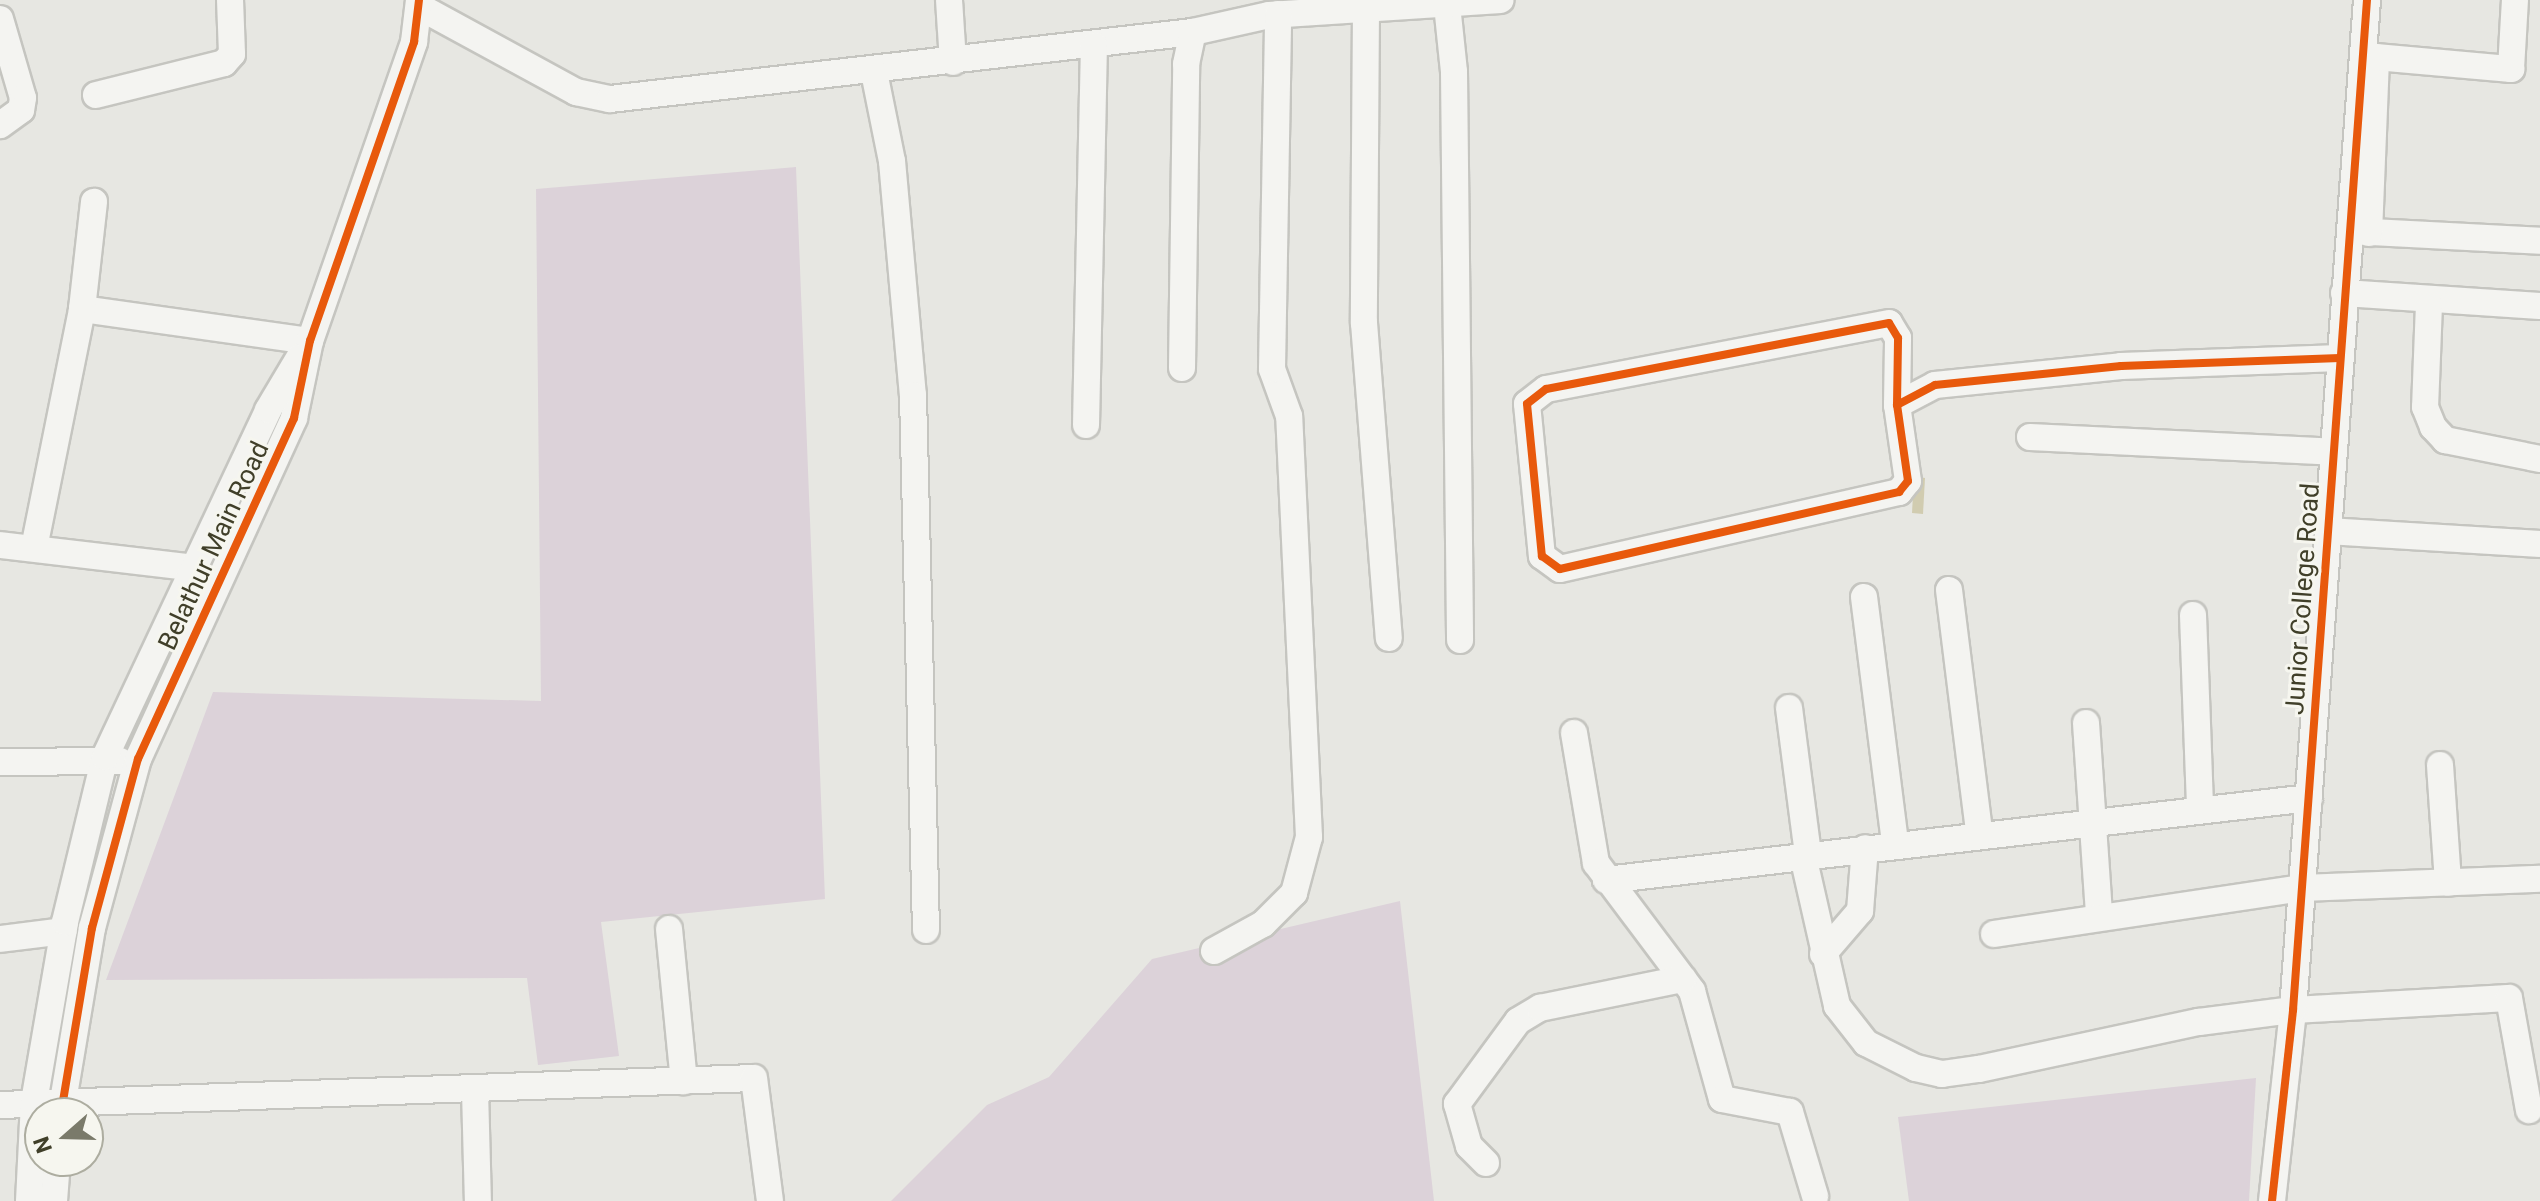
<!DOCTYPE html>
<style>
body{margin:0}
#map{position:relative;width:2540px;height:1201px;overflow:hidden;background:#e7e7e2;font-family:Roboto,sans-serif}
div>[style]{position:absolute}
.green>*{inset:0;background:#dcd2d9}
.water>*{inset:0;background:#d1ccb0}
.roads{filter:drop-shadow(2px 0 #c5c5c0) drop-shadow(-2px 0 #c5c5c0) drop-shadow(0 2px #c5c5c0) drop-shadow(0 -2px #c5c5c0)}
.minor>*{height:26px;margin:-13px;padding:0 13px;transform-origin:13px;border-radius:13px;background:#f4f4f1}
.cycleway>*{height:8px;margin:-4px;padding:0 4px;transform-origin:4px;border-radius:4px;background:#e8590c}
span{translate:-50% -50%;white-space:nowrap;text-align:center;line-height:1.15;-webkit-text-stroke:6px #f6f6ef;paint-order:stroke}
.street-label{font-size:26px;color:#403f29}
.north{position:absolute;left:24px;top:1097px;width:80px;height:80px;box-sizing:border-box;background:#f6f6ef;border:2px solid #adada0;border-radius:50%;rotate:250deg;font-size:22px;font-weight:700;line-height:32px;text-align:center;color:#403f29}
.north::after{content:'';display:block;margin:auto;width:28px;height:36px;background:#7a7a6a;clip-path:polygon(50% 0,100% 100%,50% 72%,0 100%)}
</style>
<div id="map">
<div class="green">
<i style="clip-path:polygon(796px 167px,825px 899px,601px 922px,619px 1056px,538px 1065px,527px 978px,106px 980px,213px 692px,541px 701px,536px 189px)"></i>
<i style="clip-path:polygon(1400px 901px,1434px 1201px,891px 1201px,987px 1105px,1049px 1077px,1152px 959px)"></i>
<i style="clip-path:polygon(2256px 1078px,2249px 1201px,1909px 1201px,1898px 1117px)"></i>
</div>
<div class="water">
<i style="clip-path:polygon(1914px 476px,1925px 478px,1923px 514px,1912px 513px)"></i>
</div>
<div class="roads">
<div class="minor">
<i style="left:949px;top:0;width:62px;rotate:86.3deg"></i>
<i style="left:1447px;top:5px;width:67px;rotate:84deg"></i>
<i style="left:1454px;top:72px;width:568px;rotate:89.39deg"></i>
<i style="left:420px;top:7px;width:178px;rotate:28.6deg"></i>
<i style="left:576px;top:92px;width:35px;rotate:12deg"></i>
<i style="left:610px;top:99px;width:587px;rotate:-6.56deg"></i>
<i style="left:1193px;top:32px;width:78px;rotate:-12.6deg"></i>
<i style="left:1269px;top:15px;width:232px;rotate:-3.7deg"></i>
<i style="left:1366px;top:8px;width:315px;rotate:90.4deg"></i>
<i style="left:1364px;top:323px;width:316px;rotate:85.5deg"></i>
<i style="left:0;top:19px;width:82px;rotate:73.8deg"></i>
<i style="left:23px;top:98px;width:12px;rotate:99deg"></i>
<i style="left:21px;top:110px;width:26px;rotate:144deg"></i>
<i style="left:874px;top:72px;width:91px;rotate:78.6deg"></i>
<i style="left:892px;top:161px;width:235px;rotate:84.9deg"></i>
<i style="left:913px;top:395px;width:535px;rotate:88.61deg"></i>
<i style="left:96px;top:95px;width:132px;rotate:-14deg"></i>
<i style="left:224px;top:63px;width:12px;rotate:-48deg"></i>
<i style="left:232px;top:54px;width:54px;rotate:-92.1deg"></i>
<i style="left:2352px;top:231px;width:188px;rotate:3deg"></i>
<i style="left:2369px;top:233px;width:176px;rotate:-87.7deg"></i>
<i style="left:2376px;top:57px;width:136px;rotate:5.1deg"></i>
<i style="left:2511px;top:69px;width:69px;rotate:-86.7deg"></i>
<i style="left:2344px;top:293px;width:196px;rotate:3.8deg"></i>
<i style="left:2429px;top:304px;width:103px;rotate:92.2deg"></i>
<i style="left:2425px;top:407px;width:22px;rotate:68deg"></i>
<i style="left:2433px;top:427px;width:18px;rotate:47deg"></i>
<i style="left:2445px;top:440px;width:97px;rotate:11.3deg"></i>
<i style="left:82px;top:309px;width:230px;rotate:8deg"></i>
<i style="left:1182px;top:368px;width:304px;rotate:-89.2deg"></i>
<i style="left:1186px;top:64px;width:33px;rotate:-78deg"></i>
<i style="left:1897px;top:405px;width:67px;rotate:-89.1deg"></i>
<i style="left:1898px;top:338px;width:17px;rotate:-121deg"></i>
<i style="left:1889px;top:323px;width:349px;rotate:169.1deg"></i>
<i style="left:1546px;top:389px;width:24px;rotate:142deg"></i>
<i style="left:1527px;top:404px;width:153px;rotate:84.4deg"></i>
<i style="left:1542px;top:556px;width:22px;rotate:36deg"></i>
<i style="left:1560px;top:569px;width:348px;rotate:-12.8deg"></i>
<i style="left:1899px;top:492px;width:14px;rotate:-51deg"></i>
<i style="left:1908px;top:481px;width:77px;rotate:-98.2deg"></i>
<i style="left:1897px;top:405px;width:43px;rotate:-27.8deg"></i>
<i style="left:1935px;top:385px;width:187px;rotate:-5.8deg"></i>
<i style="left:2121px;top:366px;width:219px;rotate:-2.1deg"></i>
<i style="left:1086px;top:425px;width:380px;rotate:-88.8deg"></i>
<i style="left:2030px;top:437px;width:304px;rotate:2.8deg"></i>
<i style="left:2328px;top:531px;width:212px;rotate:3.5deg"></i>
<i style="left:0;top:545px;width:198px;rotate:6.7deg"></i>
<i style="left:34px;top:548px;width:244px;rotate:-78.6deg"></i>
<i style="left:82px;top:309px;width:108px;rotate:-83.6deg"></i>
<i style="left:1949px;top:590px;width:244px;rotate:82.9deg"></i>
<i style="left:1864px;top:597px;width:249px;rotate:82.8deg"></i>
<i style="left:2193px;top:615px;width:194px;rotate:87.9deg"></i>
<i style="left:1789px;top:708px;width:148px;rotate:82.6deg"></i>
<i style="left:2086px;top:723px;width:192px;rotate:86.1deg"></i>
<i style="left:1574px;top:733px;width:132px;rotate:80.4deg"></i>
<i style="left:1596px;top:863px;width:160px;rotate:53.1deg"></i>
<i style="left:1692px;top:991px;width:112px;rotate:74.5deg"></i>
<i style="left:1722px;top:1099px;width:69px;rotate:10.8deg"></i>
<i style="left:1790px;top:1112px;width:88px;rotate:73.4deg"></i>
<i style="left:0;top:762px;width:120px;rotate:-0.5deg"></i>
<i style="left:2440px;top:765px;width:118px;rotate:86.1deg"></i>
<i style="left:1803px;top:856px;width:154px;rotate:77.2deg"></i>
<i style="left:1837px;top:1006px;width:47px;rotate:51.9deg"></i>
<i style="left:1866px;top:1043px;width:56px;rotate:26.6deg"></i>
<i style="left:1916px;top:1068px;width:27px;rotate:13deg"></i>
<i style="left:1942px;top:1074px;width:37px;rotate:-8deg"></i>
<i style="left:1979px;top:1069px;width:225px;rotate:-12.1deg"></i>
<i style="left:2199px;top:1022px;width:95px;rotate:-7.3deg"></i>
<i style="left:2293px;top:1010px;width:216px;rotate:-3.2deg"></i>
<i style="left:2509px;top:998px;width:114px;rotate:79.9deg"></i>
<i style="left:1606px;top:880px;width:708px;rotate:-6.65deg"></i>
<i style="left:669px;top:929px;width:153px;rotate:84.4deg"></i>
<i style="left:1994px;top:934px;width:311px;rotate:-8.5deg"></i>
<i style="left:2302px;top:888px;width:238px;rotate:-2.2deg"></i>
<i style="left:0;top:939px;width:64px;rotate:-7.1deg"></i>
<i style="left:1214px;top:951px;width:56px;rotate:-28.9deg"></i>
<i style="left:1263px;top:924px;width:44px;rotate:-45deg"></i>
<i style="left:1294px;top:893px;width:58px;rotate:-75deg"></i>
<i style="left:1309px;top:837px;width:421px;rotate:-92.7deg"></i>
<i style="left:1289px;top:416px;width:50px;rotate:-109.9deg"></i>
<i style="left:1272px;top:369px;width:355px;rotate:-89deg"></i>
<i style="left:1823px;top:954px;width:57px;rotate:-49.3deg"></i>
<i style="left:1860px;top:911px;width:63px;rotate:-85.5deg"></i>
<i style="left:475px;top:1090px;width:111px;rotate:88.5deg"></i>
<i style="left:0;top:1105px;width:754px;rotate:-2.05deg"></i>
<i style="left:754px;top:1078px;width:124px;rotate:82.6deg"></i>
<i style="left:61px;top:1113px;width:188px;rotate:-80.5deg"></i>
<i style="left:92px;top:928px;width:175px;rotate:-74.8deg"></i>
<i style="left:138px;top:759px;width:375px;rotate:-65.4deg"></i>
<i style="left:294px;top:418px;width:79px;rotate:-78.3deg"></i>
<i style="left:310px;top:341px;width:317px;rotate:-70.8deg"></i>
<i style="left:414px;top:42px;width:42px;rotate:-83.2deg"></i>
<i style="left:1486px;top:1163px;width:24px;rotate:-135deg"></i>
<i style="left:1469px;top:1146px;width:44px;rotate:-105.9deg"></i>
<i style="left:1457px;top:1104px;width:103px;rotate:-53.7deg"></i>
<i style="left:1518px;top:1021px;width:26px;rotate:-31deg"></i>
<i style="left:1540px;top:1008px;width:146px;rotate:-11.5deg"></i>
<i style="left:29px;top:1201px;width:99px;rotate:-87.1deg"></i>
<i style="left:34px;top:1102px;width:183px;rotate:-80.2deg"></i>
<i style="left:65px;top:922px;width:170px;rotate:-76.4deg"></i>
<i style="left:105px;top:757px;width:383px;rotate:-64.8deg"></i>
<i style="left:268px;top:410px;width:61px;rotate:-59.2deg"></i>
<i style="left:54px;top:1201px;width:40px;rotate:-85.7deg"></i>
<i style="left:2272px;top:1201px;width:192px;rotate:-83.7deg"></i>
<i style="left:2293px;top:1010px;width:1013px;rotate:-85.81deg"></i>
</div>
</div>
<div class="cycleway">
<i style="left:1897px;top:405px;width:67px;rotate:-89.1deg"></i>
<i style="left:1898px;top:338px;width:17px;rotate:-121deg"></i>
<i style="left:1889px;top:323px;width:349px;rotate:169.1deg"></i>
<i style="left:1546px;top:389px;width:24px;rotate:142deg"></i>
<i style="left:1527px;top:404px;width:153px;rotate:84.4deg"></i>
<i style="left:1542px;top:556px;width:22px;rotate:36deg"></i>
<i style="left:1560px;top:569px;width:348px;rotate:-12.8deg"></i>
<i style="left:1899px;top:492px;width:14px;rotate:-51deg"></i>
<i style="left:1908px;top:481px;width:77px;rotate:-98.2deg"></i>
<i style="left:1897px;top:405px;width:43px;rotate:-27.8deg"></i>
<i style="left:1935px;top:385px;width:187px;rotate:-5.8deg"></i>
<i style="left:2121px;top:366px;width:219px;rotate:-2.1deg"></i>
<i style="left:61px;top:1113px;width:188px;rotate:-80.5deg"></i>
<i style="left:92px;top:928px;width:175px;rotate:-74.8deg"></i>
<i style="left:138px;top:759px;width:375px;rotate:-65.4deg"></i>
<i style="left:294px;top:418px;width:79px;rotate:-78.3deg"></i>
<i style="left:310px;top:341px;width:317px;rotate:-70.8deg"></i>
<i style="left:414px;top:42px;width:42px;rotate:-83.2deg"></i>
<i style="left:2272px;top:1201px;width:192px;rotate:-83.7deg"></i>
<i style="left:2293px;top:1010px;width:1013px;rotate:-85.81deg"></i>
</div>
<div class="street-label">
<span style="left:214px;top:546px;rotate:-65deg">Belathur Main Road</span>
<span style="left:2303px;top:599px;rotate:-86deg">Junior College Road</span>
</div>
<div class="north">N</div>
</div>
